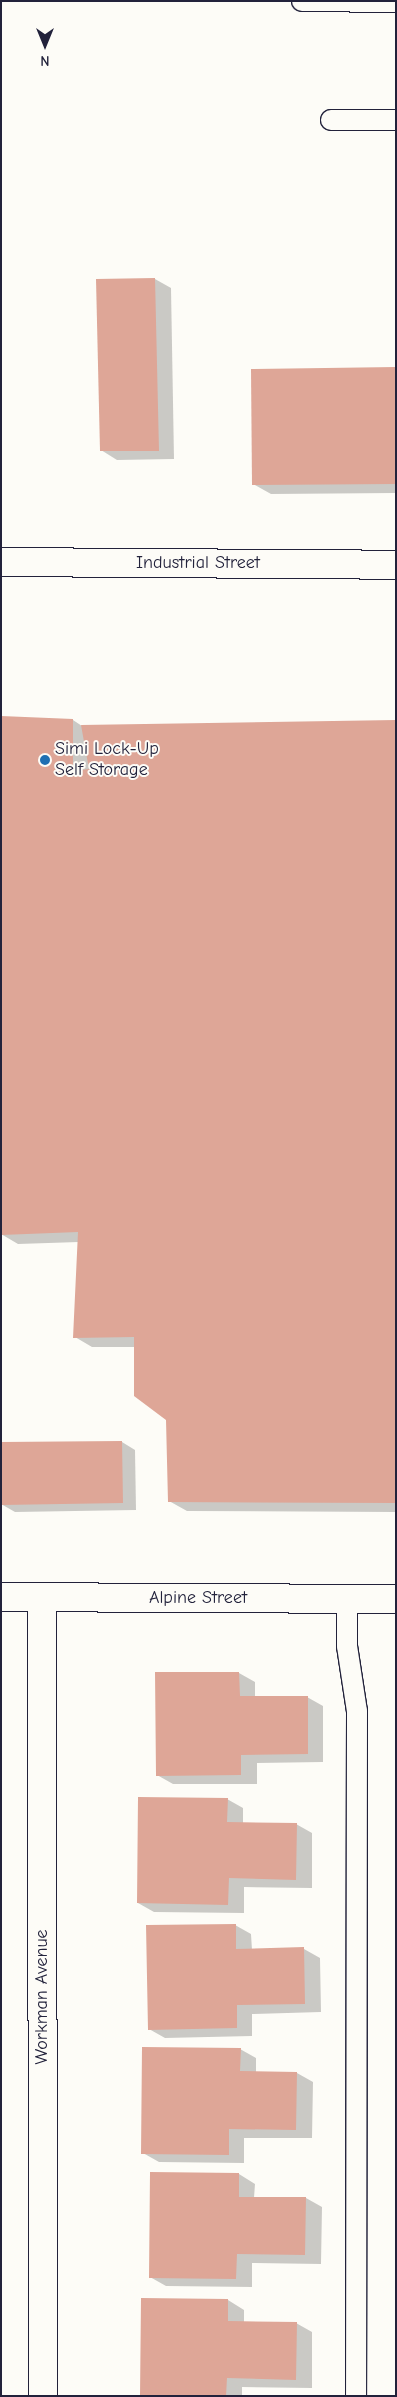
<!DOCTYPE html>
<style>
body{margin:0}
#map{position:relative;width:397px;height:2397px;overflow:hidden;background:#fdfcf7;font-family:"Comic Neue",sans-serif}
div>[style]{position:absolute}
.shadow>*{inset:0;background:#0003}
.building>*{inset:0;background:#dea697}
.roads{filter:drop-shadow(1px 0 #22223b) drop-shadow(-1px 0 #22223b) drop-shadow(0 1px #22223b) drop-shadow(0 -1px #22223b)}
.service>*{height:20px;margin:-10px;padding:0 10px;transform-origin:10px;border-radius:10px;background:#fdfcf7}
.minor>*{height:28px;margin:-14px;padding:0 14px;transform-origin:14px;border-radius:14px;background:#fdfcf7}
.dots>*{width:14px;height:14px;translate:-50% -50%;box-sizing:border-box;border:2px solid #fdfcf7;border-radius:50%}
span{translate:-50% -50%;white-space:nowrap;text-align:center;line-height:1.15;-webkit-text-stroke:4px #fdfcf7;paint-order:stroke}
.street-label{font-size:18px;color:#22223b}
.poi-label{font-size:18px;color:#22223b}
.left{translate:0 -50%;text-align:left}
.frame{position:absolute;inset:0;border:2px solid #22223b;pointer-events:none}
.north{position:absolute;left:20px;top:20px;width:50px;height:50px;-webkit-text-stroke:4px #fdfcf7;paint-order:stroke;rotate:180deg;font-size:14px;font-weight:700;line-height:20px;text-align:center;color:#22223b}
.north::after{content:'';display:block;margin:auto;width:18px;height:22px;background:#22223b;clip-path:polygon(50% 0,100% 100%,50% 72%,0 100%)}
</style>
<div id="map">
<div class="shadow">
<i style="clip-path:polygon(155px 279px,171px 288px,174px 459px,117px 460px,101px 450px)"></i>
<i style="clip-path:polygon(396px 368px,396px 493px,271px 494px,253px 484px)"></i>
<i style="clip-path:polygon(73px 720px,82px 726px,396px 722px,396px 1512px,187px 1511px,169px 1501px,167px 1419px,136px 1347px,92px 1347px,75px 1337px,79px 1242px,18px 1244px,1px 1234px)"></i>
<i style="clip-path:polygon(122px 1442px,135px 1450px,136px 1510px,15px 1512px,1px 1504px,1px 1443px)"></i>
<i style="clip-path:polygon(239px 1673px,255px 1682px,255px 1697px,307px 1697px,323px 1706px,323px 1762px,257px 1763px,257px 1784px,173px 1784px,157px 1775px)"></i>
<i style="clip-path:polygon(227px 1799px,243px 1808px,243px 1823px,296px 1824px,312px 1833px,312px 1888px,244px 1887px,244px 1913px,154px 1912px,138px 1903px)"></i>
<i style="clip-path:polygon(235px 1925px,251px 1934px,252px 1950px,304px 1949px,320px 1958px,321px 2012px,252px 2014px,252px 2036px,165px 2038px,149px 2029px)"></i>
<i style="clip-path:polygon(240px 2049px,256px 2058px,256px 2073px,297px 2073px,313px 2082px,312px 2138px,244px 2138px,244px 2163px,159px 2162px,143px 2153px)"></i>
<i style="clip-path:polygon(239px 2174px,255px 2184px,254px 2198px,306px 2198px,322px 2207px,321px 2264px,252px 2263px,252px 2287px,166px 2286px,150px 2277px)"></i>
<i style="clip-path:polygon(228px 2300px,244px 2310px,244px 2323px,296px 2323px,312px 2332px,312px 2388px,242px 2387px,242px 2396px,141px 2396px)"></i>
</div>
<div class="building">
<i style="clip-path:polygon(155px 278px,159px 451px,100px 451px,96px 279px)"></i>
<i style="clip-path:polygon(396px 367px,396px 484px,252px 485px,251px 369px)"></i>
<i style="clip-path:polygon(1px 716px,73px 719px,73px 771px,89px 769px,81px 725px,396px 720px,396px 1503px,168px 1502px,166px 1420px,134px 1396px,134px 1337px,73px 1338px,78px 1232px,1px 1235px)"></i>
<i style="clip-path:polygon(122px 1441px,123px 1503px,1px 1505px,1px 1442px)"></i>
<i style="clip-path:polygon(155px 1672px,239px 1672px,240px 1696px,308px 1696px,308px 1754px,241px 1755px,241px 1775px,156px 1776px)"></i>
<i style="clip-path:polygon(138px 1797px,228px 1798px,227px 1822px,297px 1823px,296px 1880px,229px 1878px,228px 1905px,137px 1903px)"></i>
<i style="clip-path:polygon(236px 1924px,236px 1949px,304px 1947px,305px 2004px,237px 2005px,237px 2028px,148px 2030px,146px 1925px)"></i>
<i style="clip-path:polygon(142px 2047px,241px 2048px,240px 2071px,297px 2072px,296px 2130px,229px 2129px,229px 2155px,141px 2154px)"></i>
<i style="clip-path:polygon(150px 2172px,239px 2173px,239px 2197px,306px 2197px,305px 2255px,237px 2254px,236px 2279px,149px 2278px)"></i>
<i style="clip-path:polygon(141px 2298px,228px 2299px,228px 2321px,297px 2322px,296px 2380px,227px 2378px,226px 2396px,140px 2396px)"></i>
</div>
<div class="roads">
<div class="service">
<i style="left:302px;top:1px;width:94px;rotate:0.6deg"></i>
<i style="left:331px;top:120px;width:65px"></i>
<i style="left:347px;top:1599px;width:47px;rotate:90deg"></i>
<i style="left:347px;top:1646px;width:66px;rotate:81.3deg"></i>
<i style="left:357px;top:1711px;width:685px;rotate:90.08deg"></i>
</div>
<div class="minor">
<i style="left:1px;top:562px;width:395px;rotate:0.4deg"></i>
<i style="left:1px;top:1597px;width:395px;rotate:0.3deg"></i>
<i style="left:42px;top:1598px;width:798px;rotate:89.93deg"></i>
</div>
</div>
<div class="dots">
<i style="left:45px;top:760px;background:#1f6fb2"></i>
</div>
<div class="street-label">
<span style="left:198px;top:563px">Industrial Street</span>
<span style="left:198px;top:1598px">Alpine Street</span>
<span style="left:42px;top:1997px;rotate:-90deg">Workman Avenue</span>
</div>
<div class="poi-label">
<span class="left" style="left:55px;top:760px">Simi Lock-Up<br>Self Storage</span>
</div>
<div class="frame"></div>
<div class="north">N</div>
</div>
